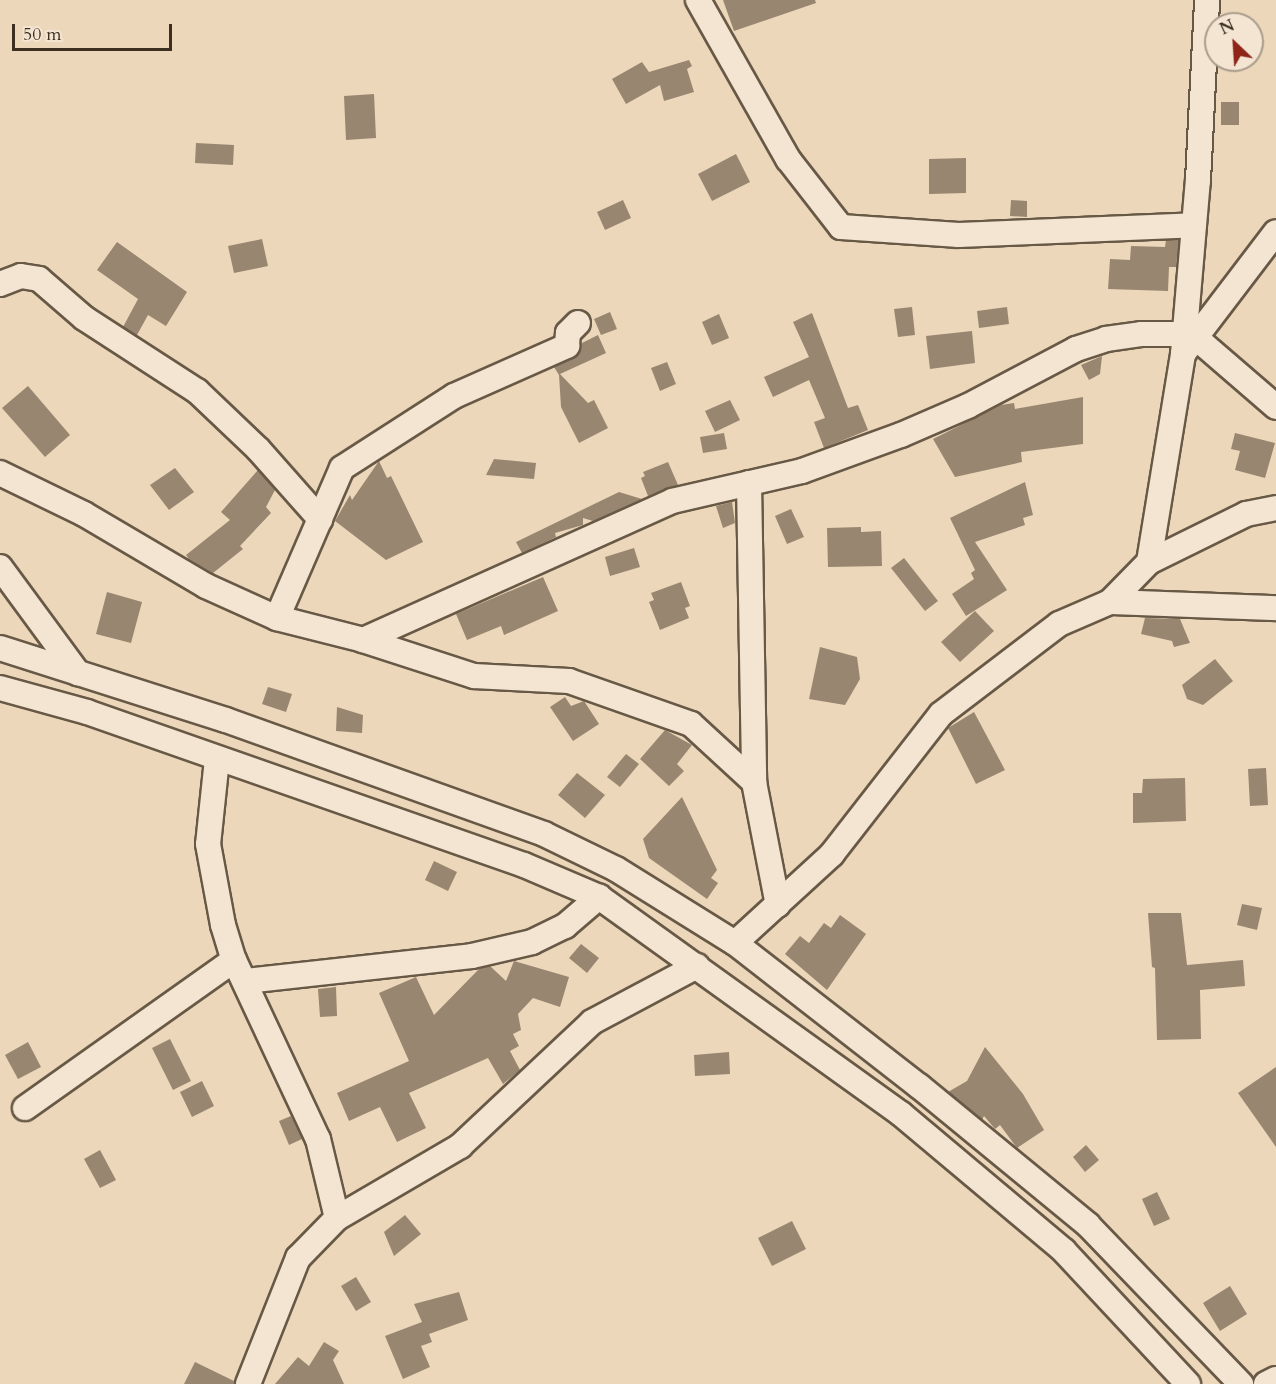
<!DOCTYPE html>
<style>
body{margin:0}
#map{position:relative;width:1276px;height:1384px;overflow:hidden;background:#ecd7ba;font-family:Cardo,serif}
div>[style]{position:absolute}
.building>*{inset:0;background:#988670}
.roads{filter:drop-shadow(2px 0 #685946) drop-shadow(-2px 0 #685946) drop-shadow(0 2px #685946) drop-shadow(0 -2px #685946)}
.minor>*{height:24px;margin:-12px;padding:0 12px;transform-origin:12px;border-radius:12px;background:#f3e5d2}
span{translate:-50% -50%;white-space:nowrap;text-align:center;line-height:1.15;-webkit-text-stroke:4.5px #f3e5d2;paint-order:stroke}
.north{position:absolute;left:1204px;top:12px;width:60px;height:60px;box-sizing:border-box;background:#f3e5d2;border:2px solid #aa9c8b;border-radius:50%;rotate:335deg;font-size:16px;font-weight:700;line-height:24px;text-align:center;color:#3c2f20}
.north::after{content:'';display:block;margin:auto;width:21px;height:27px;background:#8f2418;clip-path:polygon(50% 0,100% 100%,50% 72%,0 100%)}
.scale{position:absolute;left:12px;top:24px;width:160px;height:27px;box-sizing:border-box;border:3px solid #3c2f20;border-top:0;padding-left:8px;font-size:18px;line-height:21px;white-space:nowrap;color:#3c2f20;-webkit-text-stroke:4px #f3e5d2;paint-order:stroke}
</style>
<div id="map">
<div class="building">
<i style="clip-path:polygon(723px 0,815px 0,816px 3px,734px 31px)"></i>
<i style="clip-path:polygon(689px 60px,692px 66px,687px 69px,694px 92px,664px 101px,660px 85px,626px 104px,612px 79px,642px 62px,649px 72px)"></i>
<i style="clip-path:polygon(374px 94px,376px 138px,346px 140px,344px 96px)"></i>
<i style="clip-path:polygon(1221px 102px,1239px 102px,1239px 125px,1221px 125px)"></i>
<i style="clip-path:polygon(196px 143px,234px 145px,233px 165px,195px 163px)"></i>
<i style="clip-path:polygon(736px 154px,750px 182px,712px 201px,698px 174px)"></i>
<i style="clip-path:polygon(966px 158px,966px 193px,929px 194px,929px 159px)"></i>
<i style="clip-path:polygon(623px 200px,631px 218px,605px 230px,597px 212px)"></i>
<i style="clip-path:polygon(1011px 200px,1027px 201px,1027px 217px,1010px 216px)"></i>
<i style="clip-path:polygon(262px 239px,268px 266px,234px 273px,228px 246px)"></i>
<i style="clip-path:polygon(1166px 240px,1179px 240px,1176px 267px,1169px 267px,1168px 291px,1108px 289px,1110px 259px,1130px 260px,1131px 246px,1165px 247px)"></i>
<i style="clip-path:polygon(117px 242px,187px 292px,166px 326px,148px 315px,137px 335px,123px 327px,138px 299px,97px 270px)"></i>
<i style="clip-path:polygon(912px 307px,915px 335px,898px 337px,894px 309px)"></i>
<i style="clip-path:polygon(1007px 307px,1009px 324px,979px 328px,977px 311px)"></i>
<i style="clip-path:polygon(610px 312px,617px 329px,601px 335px,594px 319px)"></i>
<i style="clip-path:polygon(812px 313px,848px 408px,858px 405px,868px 430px,824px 448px,814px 422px,825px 418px,809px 380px,773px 397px,764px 377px,809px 357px,793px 322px)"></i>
<i style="clip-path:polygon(719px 314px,729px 338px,712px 345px,702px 322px)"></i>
<i style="clip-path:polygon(972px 331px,975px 363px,930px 369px,926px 336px)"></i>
<i style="clip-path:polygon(598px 335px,606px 353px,560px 374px,588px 403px,594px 400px,608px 428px,579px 443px,561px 407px,559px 375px,554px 367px,573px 359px,582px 343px)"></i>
<i style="clip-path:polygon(1102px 356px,1100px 374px,1089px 380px,1081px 365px)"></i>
<i style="clip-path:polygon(667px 362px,676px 384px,660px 391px,651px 368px)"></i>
<i style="clip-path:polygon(28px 386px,70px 435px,45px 457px,2px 408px)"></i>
<i style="clip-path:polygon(1083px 397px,1083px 444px,1021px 452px,1022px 462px,955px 477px,933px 439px,1001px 405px,1014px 403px,1015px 409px)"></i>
<i style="clip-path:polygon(730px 400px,740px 420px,715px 432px,705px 411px)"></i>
<i style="clip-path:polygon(724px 433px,727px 449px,703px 453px,700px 437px)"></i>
<i style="clip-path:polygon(1235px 433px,1275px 443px,1265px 478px,1235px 470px,1240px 451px,1231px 449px)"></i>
<i style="clip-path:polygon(494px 459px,536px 463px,534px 479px,486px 475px)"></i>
<i style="clip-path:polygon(379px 461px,387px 478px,391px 476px,423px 542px,386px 560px,335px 521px,350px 495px,352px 500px)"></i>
<i style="clip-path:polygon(668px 462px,678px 485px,648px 496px,641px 478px,645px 476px,643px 472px)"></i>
<i style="clip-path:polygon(175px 468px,194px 492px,169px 510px,150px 485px)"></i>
<i style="clip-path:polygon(258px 470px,275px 490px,266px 507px,271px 513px,240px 546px,243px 549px,213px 573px,189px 559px,186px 555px,230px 520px,221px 512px)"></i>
<i style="clip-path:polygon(1025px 482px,1033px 515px,1023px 518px,1025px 525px,975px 542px,1007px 590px,966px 616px,952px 594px,974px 579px,971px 573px,975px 570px,950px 518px)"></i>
<i style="clip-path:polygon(619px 492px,642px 499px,593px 521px,583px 518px,583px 525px,555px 533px,556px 537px,522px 553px,516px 542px)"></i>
<i style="clip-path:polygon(732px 502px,735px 523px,723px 528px,716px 506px)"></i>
<i style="clip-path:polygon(791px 509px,804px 537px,787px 544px,775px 516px)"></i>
<i style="clip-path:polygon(861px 527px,861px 532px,881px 531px,882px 566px,828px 567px,827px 528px)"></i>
<i style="clip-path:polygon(634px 548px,640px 567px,610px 576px,605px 557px)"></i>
<i style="clip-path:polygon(904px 558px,938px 601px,925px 611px,891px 568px)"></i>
<i style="clip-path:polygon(543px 577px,558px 611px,504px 635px,501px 626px,467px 640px,456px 614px)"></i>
<i style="clip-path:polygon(681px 582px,690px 606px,685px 608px,689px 618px,660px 630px,649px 602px,654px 600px,651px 593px)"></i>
<i style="clip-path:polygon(107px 592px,142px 602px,131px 643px,96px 634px)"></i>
<i style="clip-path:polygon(975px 611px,994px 631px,960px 662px,941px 642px)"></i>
<i style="clip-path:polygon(1145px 618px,1180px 619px,1190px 643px,1174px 647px,1172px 641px,1141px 634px)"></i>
<i style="clip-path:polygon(820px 647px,857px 657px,860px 679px,845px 705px,809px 699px)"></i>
<i style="clip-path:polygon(1215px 659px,1233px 681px,1203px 705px,1187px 699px,1182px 685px)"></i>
<i style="clip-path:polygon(268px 687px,292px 694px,286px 712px,262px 704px)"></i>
<i style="clip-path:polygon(565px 697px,571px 706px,584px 701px,599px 724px,573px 741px,550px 707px)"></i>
<i style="clip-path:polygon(337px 707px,363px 715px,362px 733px,336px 731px)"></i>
<i style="clip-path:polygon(974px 712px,1005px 770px,976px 784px,948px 728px)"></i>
<i style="clip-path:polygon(665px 730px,692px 745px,677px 764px,684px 771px,669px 786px,640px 759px)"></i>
<i style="clip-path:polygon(626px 754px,639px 764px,620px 787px,607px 777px)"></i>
<i style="clip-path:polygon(1266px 768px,1268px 805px,1250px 806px,1248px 769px)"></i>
<i style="clip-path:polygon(577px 773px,605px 795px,585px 818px,558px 795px)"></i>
<i style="clip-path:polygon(1185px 778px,1186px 821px,1133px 823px,1133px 793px,1142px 793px,1143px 779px)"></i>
<i style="clip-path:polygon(682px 797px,717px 870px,711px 878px,718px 883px,707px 899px,649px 858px,643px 839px)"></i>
<i style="clip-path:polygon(434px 861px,457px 872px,448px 891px,425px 880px)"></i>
<i style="clip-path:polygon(1242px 904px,1262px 908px,1257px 930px,1237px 925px)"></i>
<i style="clip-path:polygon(1148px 913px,1181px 913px,1187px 965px,1243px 960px,1245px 986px,1200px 990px,1201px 1039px,1157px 1040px,1155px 968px,1152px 967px)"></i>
<i style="clip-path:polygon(840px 915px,866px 934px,827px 990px,785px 954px,800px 936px,809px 943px,824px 923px,831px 928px)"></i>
<i style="clip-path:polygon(581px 944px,599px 958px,587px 973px,569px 958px)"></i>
<i style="clip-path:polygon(514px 961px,569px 977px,560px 1007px,533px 998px,518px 1014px,521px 1030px,513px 1034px,519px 1046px,510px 1051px,520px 1070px,503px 1084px,488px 1058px,409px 1093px,426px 1128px,397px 1142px,380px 1107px,349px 1121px,337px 1093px,409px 1061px,379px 993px,416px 977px,434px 1015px,479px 969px,490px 966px,506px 981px)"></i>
<i style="clip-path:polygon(336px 987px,337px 1016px,320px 1017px,318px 989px)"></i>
<i style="clip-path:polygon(170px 1039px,191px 1081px,173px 1090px,152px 1048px)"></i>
<i style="clip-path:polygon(28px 1042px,41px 1067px,18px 1079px,5px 1055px)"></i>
<i style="clip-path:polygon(985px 1047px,1023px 1094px,1044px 1130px,1017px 1148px,1000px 1125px,995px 1129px,984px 1116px,982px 1120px,948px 1092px,967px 1081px)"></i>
<i style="clip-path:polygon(729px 1052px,730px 1074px,695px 1076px,694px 1055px)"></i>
<i style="clip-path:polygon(1276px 1067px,1276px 1147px,1238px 1093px)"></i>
<i style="clip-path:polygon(202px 1081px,214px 1106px,192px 1117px,180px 1092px)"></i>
<i style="clip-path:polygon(291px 1116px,302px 1139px,289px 1145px,279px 1121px)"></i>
<i style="clip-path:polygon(1086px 1145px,1099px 1160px,1085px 1172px,1073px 1157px)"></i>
<i style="clip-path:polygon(100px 1150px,116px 1180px,100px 1188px,84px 1159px)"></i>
<i style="clip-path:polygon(1157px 1192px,1170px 1219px,1154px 1226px,1142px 1199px)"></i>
<i style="clip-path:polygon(405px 1215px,421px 1234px,394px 1256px,384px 1232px)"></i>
<i style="clip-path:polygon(792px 1221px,806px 1249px,772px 1266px,758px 1238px)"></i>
<i style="clip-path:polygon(356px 1277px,371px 1302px,356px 1311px,341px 1286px)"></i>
<i style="clip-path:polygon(1230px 1286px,1247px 1314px,1220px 1331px,1203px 1303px)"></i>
<i style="clip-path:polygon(459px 1292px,468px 1320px,429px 1334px,432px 1342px,421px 1346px,430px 1367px,403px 1379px,385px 1336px,422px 1322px,414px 1304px)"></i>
<i style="clip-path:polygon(324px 1342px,339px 1351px,333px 1360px,344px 1384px,275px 1384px,298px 1357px,309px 1366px)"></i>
<i style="clip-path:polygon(195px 1362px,234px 1381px,234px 1384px,184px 1384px)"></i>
</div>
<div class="roads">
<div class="minor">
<i style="left:698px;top:0;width:183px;rotate:60.5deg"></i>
<i style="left:788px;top:159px;width:86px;rotate:52.1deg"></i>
<i style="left:841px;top:227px;width:118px;rotate:3.9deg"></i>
<i style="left:959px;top:235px;width:235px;rotate:-2.4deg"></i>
<i style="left:0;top:284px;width:22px;rotate:-21deg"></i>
<i style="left:21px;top:276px;width:18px;rotate:9deg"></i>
<i style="left:39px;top:279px;width:60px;rotate:40.9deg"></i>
<i style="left:84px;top:318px;width:135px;rotate:32.9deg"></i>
<i style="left:197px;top:391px;width:84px;rotate:43.6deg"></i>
<i style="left:258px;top:449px;width:94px;rotate:48.5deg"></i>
<i style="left:1195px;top:337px;width:107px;rotate:40.8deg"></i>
<i style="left:1183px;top:354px;width:153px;rotate:-52.7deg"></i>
<i style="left:0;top:473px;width:93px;rotate:26deg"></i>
<i style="left:84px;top:514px;width:142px;rotate:30.5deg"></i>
<i style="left:206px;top:586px;width:78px;rotate:24.3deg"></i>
<i style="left:277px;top:618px;width:89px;rotate:14.3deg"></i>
<i style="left:363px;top:640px;width:117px;rotate:18deg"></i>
<i style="left:474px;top:676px;width:95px;rotate:3deg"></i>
<i style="left:569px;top:681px;width:129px;rotate:19.4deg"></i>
<i style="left:691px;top:724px;width:86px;rotate:42.6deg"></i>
<i style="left:749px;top:483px;width:299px;rotate:89deg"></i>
<i style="left:754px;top:782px;width:125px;rotate:79deg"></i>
<i style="left:1149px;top:562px;width:211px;rotate:-80.7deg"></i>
<i style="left:1183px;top:354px;width:175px;rotate:-85.1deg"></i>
<i style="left:1198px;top:180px;width:180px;rotate:-87.1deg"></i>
<i style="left:0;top:567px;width:132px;rotate:53.7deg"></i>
<i style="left:1110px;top:602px;width:166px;rotate:2.1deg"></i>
<i style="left:277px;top:618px;width:163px;rotate:-66.6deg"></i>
<i style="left:342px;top:468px;width:133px;rotate:-32.7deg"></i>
<i style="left:454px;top:396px;width:124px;rotate:-23.9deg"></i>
<i style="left:567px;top:346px;width:13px;rotate:-86deg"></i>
<i style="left:568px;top:333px;width:14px;rotate:-45deg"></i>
<i style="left:363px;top:640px;width:339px;rotate:-24.2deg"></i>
<i style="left:672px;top:501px;width:133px;rotate:-13deg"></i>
<i style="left:802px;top:471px;width:105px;rotate:-20deg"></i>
<i style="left:901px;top:435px;width:73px;rotate:-23.4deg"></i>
<i style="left:968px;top:406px;width:122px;rotate:-27.8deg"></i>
<i style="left:1076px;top:349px;width:32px;rotate:-18deg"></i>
<i style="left:1106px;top:339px;width:35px;rotate:-8deg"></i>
<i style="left:1141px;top:334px;width:44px"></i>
<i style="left:0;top:648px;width:237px;rotate:17.7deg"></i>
<i style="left:226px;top:720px;width:338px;rotate:19.7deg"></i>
<i style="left:544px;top:834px;width:80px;rotate:25.9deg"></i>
<i style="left:616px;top:869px;width:140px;rotate:31.9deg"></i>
<i style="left:735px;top:943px;width:233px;rotate:37.9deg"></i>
<i style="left:919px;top:1086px;width:219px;rotate:39.4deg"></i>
<i style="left:1088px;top:1225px;width:221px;rotate:46.1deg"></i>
<i style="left:0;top:688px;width:90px;rotate:15.4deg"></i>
<i style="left:87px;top:712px;width:463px;rotate:19.3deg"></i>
<i style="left:524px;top:865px;width:82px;rotate:23.1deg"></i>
<i style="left:599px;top:897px;width:372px;rotate:35.7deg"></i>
<i style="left:901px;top:1114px;width:213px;rotate:40deg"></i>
<i style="left:1064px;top:1251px;width:182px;rotate:47deg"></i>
<i style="left:217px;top:759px;width:85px;rotate:96deg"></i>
<i style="left:208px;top:844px;width:82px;rotate:79.5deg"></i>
<i style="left:223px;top:925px;width:37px;rotate:73deg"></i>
<i style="left:234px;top:960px;width:198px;rotate:64.9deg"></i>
<i style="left:318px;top:1139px;width:81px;rotate:76.5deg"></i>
<i style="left:735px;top:943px;width:132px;rotate:-42.5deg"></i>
<i style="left:832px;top:854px;width:177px;rotate:-52.1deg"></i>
<i style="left:941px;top:714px;width:148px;rotate:-37.3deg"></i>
<i style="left:1059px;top:624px;width:56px;rotate:-23.3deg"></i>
<i style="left:1110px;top:602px;width:56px;rotate:-45.7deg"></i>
<i style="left:1149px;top:562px;width:108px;rotate:-26.3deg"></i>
<i style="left:1246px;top:514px;width:31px;rotate:-11deg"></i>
<i style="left:246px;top:981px;width:227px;rotate:-6.3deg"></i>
<i style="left:472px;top:956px;width:62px;rotate:-13.1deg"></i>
<i style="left:532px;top:942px;width:37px;rotate:-26deg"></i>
<i style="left:565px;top:926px;width:45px;rotate:-40.5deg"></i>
<i style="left:25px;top:1108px;width:256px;rotate:-35.3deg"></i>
<i style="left:248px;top:1384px;width:136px;rotate:-68.4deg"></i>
<i style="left:298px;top:1258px;width:56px;rotate:-45.7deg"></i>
<i style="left:337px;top:1218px;width:143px;rotate:-30.3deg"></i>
<i style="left:460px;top:1146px;width:181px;rotate:-43.2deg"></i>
<i style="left:592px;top:1022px;width:119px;rotate:-28.1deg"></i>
<i style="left:1266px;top:1384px;width:11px;rotate:-27deg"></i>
</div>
</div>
<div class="north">N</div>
<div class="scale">50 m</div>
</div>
